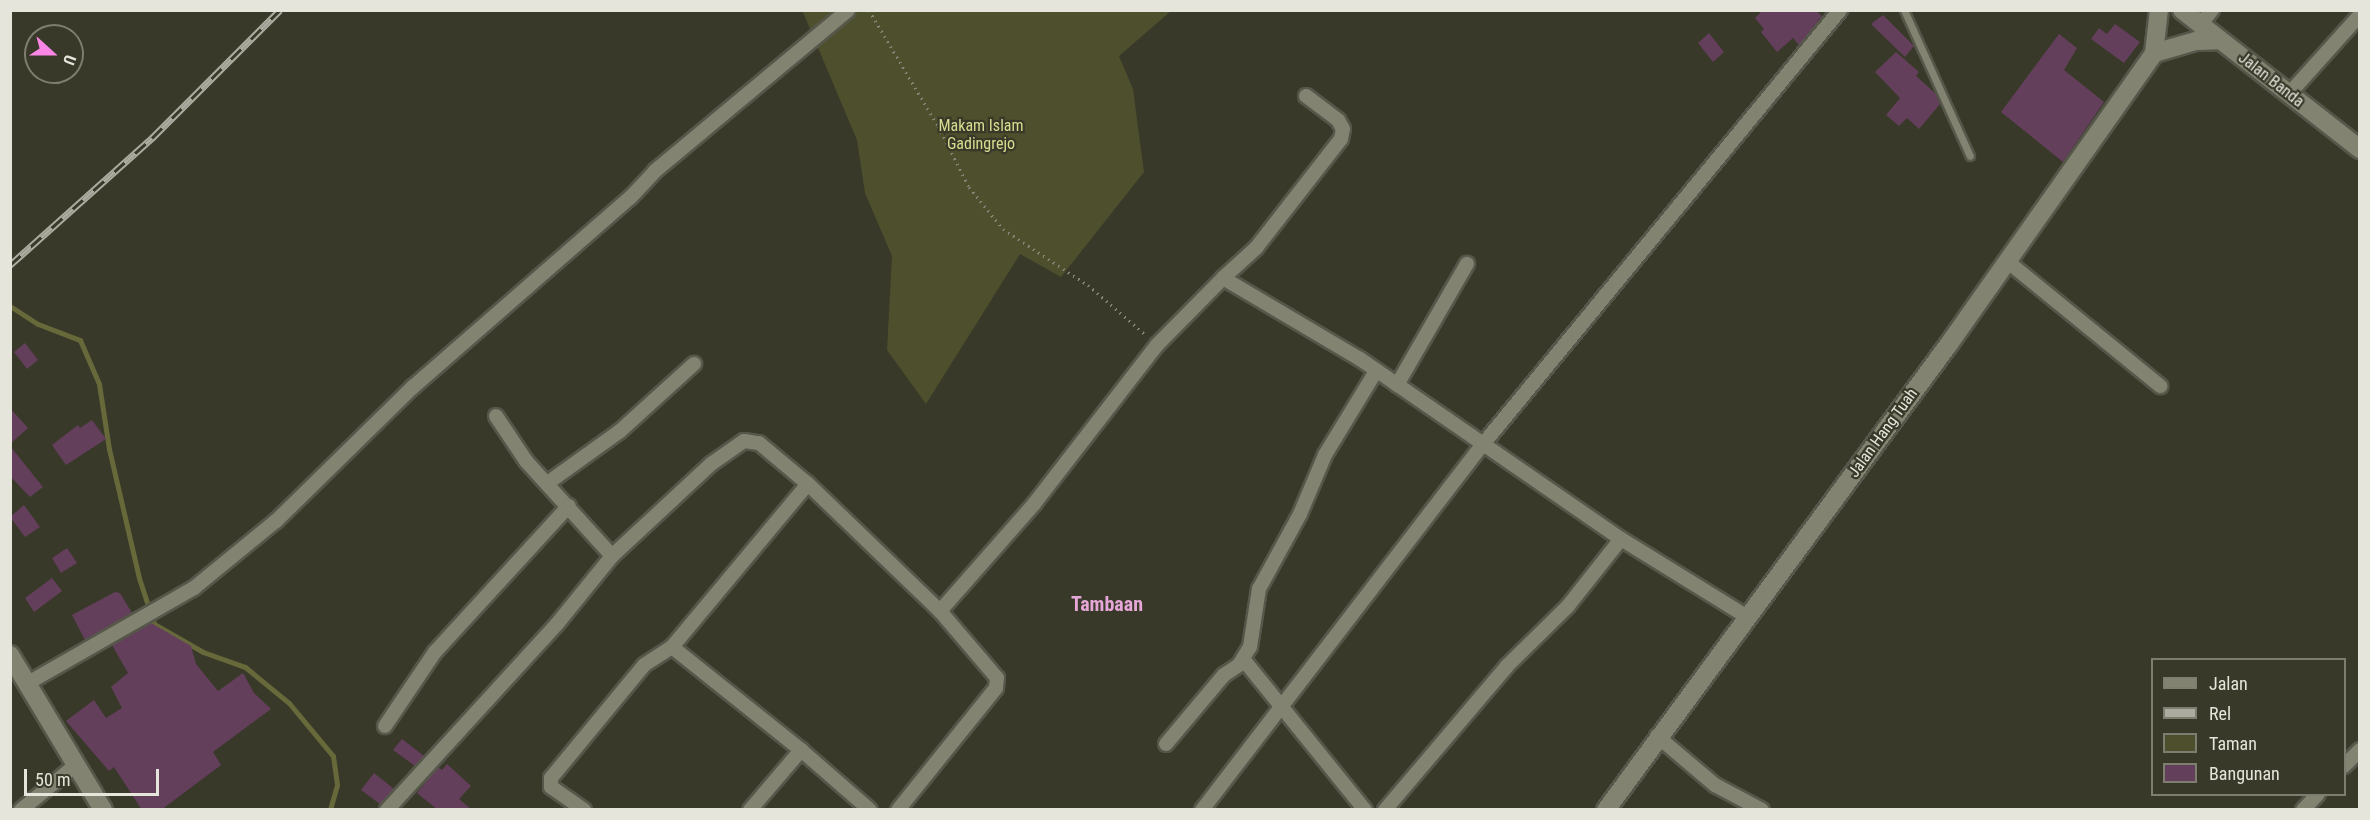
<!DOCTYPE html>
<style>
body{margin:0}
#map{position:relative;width:2370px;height:820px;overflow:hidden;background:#383929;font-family:"Roboto Condensed",sans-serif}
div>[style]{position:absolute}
.green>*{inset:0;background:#4e4f2c}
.stream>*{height:5px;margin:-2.5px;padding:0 2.5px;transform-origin:2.5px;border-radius:2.5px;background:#68693a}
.building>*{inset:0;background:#643f5c}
.path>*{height:3px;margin-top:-1.5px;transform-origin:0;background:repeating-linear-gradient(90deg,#858678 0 1.5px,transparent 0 6px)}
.roads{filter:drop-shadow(2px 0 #56574a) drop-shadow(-2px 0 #56574a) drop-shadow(0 2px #56574a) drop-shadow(0 -2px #56574a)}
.service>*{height:7px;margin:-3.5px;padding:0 3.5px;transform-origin:3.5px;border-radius:3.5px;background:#828371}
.minor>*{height:14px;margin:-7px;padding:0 7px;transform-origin:7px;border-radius:7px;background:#828371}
.tertiary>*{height:18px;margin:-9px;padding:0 9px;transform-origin:9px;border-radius:9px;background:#828371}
.rail>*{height:7px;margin-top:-3.5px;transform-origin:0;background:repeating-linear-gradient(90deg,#383929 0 14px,#abab9f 0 28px);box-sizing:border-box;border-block:2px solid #abab9f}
span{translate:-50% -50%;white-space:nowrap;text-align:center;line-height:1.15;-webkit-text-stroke:4.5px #383929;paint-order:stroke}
.street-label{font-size:16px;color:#e5e5db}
.park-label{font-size:16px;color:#d9dc90}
.quarter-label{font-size:20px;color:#e7a6d8;font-weight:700}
.frame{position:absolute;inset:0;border:12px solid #e5e5db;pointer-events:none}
.legend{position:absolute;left:2151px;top:658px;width:195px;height:138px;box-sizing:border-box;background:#383929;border:2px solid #7d7e70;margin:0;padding:8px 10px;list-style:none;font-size:18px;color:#e5e5db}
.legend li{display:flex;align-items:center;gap:12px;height:30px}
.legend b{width:30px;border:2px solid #7d7e70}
.north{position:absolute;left:24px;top:24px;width:60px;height:60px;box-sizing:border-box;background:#383929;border:2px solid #7d7e70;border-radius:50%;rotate:111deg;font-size:16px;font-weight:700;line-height:24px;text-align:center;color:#e5e5db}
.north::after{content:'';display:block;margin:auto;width:21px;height:27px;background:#fb86e5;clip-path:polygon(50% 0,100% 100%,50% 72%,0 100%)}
.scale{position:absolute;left:24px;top:769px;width:135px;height:27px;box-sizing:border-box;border:3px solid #e5e5db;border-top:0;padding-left:8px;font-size:18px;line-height:21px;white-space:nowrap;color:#e5e5db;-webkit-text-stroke:4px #383929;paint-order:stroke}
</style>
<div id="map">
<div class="green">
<i style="clip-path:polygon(802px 10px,1171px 11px,1119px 56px,1133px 89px,1144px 172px,1061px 277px,1020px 254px,926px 404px,887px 350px,892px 256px,865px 193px,857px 140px)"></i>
</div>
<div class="stream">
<i style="left:10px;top:306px;width:33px;rotate:33deg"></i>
<i style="left:38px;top:324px;width:45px;rotate:20.9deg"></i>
<i style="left:80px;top:340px;width:48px;rotate:66.6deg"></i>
<i style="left:99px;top:384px;width:66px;rotate:81.3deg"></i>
<i style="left:109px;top:449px;width:132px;rotate:76.9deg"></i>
<i style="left:139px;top:578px;width:48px;rotate:71.9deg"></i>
<i style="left:154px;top:624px;width:56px;rotate:29.7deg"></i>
<i style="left:203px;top:652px;width:45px;rotate:19.7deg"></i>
<i style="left:245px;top:667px;width:57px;rotate:39.3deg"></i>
<i style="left:289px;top:703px;width:69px;rotate:50.3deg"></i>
<i style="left:333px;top:756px;width:29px;rotate:82deg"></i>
<i style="left:337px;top:785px;width:26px;rotate:106deg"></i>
</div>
<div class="building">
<i style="clip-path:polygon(1763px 10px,1815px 10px,1822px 16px,1799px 45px,1793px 38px,1777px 52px,1761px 32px,1764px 29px,1755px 18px)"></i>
<i style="clip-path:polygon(1883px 15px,1914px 46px,1905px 57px,1871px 24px)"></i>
<i style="clip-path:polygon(2115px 24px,2140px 42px,2124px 63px,2091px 39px,2099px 28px,2107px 34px)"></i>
<i style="clip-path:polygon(1709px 33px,1724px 52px,1713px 62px,1698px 43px)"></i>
<i style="clip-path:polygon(2059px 34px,2077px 48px,2064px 70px,2104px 102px,2063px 162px,2001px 112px)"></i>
<i style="clip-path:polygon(1896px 52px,1919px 72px,1916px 76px,1935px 93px,1940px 104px,1919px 129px,1907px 118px,1899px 126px,1886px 115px,1900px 98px,1875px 72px)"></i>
<i style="clip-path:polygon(25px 343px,38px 360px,27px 369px,14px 352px)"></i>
<i style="clip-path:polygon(10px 408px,28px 428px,10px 444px)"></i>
<i style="clip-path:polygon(92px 420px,106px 439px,66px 465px,52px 445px,78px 425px,80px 428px)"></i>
<i style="clip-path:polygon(10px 446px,43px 487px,30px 497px,10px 476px)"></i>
<i style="clip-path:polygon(24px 505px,40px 527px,25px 537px,10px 517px)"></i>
<i style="clip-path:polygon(67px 548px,77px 563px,61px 573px,52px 558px)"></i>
<i style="clip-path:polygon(52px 578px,62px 591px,34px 612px,25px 598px)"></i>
<i style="clip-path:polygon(115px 592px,120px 593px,132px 613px,85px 640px,72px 615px)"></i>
<i style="clip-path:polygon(151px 623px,191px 646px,196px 664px,218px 691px,243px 673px,254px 693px,271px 709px,213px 752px,221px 765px,161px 810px,142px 810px,114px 767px,109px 771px,66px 721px,94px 700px,106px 718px,122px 708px,111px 687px,128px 673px,112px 645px)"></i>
<i style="clip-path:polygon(402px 739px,424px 756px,415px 766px,393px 750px)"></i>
<i style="clip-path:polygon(447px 764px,471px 786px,459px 799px,472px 810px,438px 810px,417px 793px,438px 767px,442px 770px)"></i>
<i style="clip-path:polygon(374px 773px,394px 789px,380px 804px,361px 790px)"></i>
</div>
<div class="path">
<i style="left:869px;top:10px;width:135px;rotate:59.3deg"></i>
<i style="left:938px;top:126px;width:68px;rotate:63.1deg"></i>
<i style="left:969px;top:187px;width:54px;rotate:51deg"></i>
<i style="left:1003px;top:229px;width:102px;rotate:33.4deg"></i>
<i style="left:1088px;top:285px;width:77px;rotate:40.8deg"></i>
</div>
<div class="roads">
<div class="service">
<i style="left:1904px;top:10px;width:160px;rotate:65.7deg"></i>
</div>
<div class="minor">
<i style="left:2199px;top:26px;width:21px;rotate:-51deg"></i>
<i style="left:2289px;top:94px;width:106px;rotate:-48.1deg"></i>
<i style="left:2007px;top:261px;width:198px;rotate:39.2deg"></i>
<i style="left:1223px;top:278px;width:45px;rotate:-42.3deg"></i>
<i style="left:1256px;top:248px;width:138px;rotate:-52.1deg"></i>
<i style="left:1341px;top:139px;width:10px;rotate:-79deg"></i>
<i style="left:1343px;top:129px;width:10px;rotate:-119deg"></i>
<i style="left:1338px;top:120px;width:40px;rotate:-143deg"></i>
<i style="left:1397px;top:385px;width:140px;rotate:-60deg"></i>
<i style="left:496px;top:416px;width:54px;rotate:56.3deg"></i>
<i style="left:526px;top:461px;width:128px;rotate:47.8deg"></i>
<i style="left:549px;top:482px;width:87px;rotate:-35.7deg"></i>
<i style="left:620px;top:431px;width:100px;rotate:-42.2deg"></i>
<i style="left:940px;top:611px;width:142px;rotate:-48.7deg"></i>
<i style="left:1034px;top:504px;width:201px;rotate:-52.3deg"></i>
<i style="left:1157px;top:345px;width:94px;rotate:-45.4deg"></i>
<i style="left:1223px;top:278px;width:159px;rotate:30.6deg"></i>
<i style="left:1360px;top:359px;width:317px;rotate:34.6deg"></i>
<i style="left:1621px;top:539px;width:150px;rotate:31.7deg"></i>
<i style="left:1243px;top:659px;width:194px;rotate:51.1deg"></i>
<i style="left:28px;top:683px;width:191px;rotate:-29.8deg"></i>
<i style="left:194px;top:588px;width:106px;rotate:-39.3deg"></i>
<i style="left:276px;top:521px;width:192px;rotate:-44.4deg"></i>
<i style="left:413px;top:387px;width:288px;rotate:-41.1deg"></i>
<i style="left:630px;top:198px;width:37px;rotate:-47deg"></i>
<i style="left:655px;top:171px;width:251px;rotate:-39.8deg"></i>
<i style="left:385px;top:726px;width:89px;rotate:-56deg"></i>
<i style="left:435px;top:652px;width:198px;rotate:-47.5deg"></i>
<i style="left:1657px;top:736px;width:76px;rotate:40.2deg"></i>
<i style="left:1715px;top:785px;width:53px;rotate:28deg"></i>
<i style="left:1166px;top:744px;width:90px;rotate:-50deg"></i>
<i style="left:1224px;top:675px;width:18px;rotate:-34deg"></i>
<i style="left:1239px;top:665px;width:21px;rotate:-59deg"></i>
<i style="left:1250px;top:647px;width:59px;rotate:-81.2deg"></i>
<i style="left:1259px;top:589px;width:85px;rotate:-61.3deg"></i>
<i style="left:1300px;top:514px;width:64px;rotate:-67deg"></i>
<i style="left:1325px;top:455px;width:98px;rotate:-58.7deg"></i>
<i style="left:801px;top:750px;width:91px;rotate:41deg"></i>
<i style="left:2344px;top:766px;width:23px;rotate:-45deg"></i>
<i style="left:21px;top:810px;width:72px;rotate:-39.4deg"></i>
<i style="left:387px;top:810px;width:252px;rotate:-47.6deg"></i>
<i style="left:557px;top:624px;width:87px;rotate:-51deg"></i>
<i style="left:612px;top:556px;width:135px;rotate:-42.9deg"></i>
<i style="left:711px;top:464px;width:40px;rotate:-34.9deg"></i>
<i style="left:744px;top:441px;width:15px;rotate:8deg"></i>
<i style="left:759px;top:443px;width:64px;rotate:39.9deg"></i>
<i style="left:808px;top:484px;width:183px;rotate:43.9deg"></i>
<i style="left:940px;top:611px;width:88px;rotate:49.6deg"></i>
<i style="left:997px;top:678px;width:10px;rotate:96deg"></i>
<i style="left:996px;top:688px;width:156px;rotate:128.8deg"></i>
<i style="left:584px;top:810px;width:40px;rotate:-145.1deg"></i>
<i style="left:551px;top:787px;width:9px;rotate:-90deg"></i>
<i style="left:551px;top:778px;width:146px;rotate:-50.5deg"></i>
<i style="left:644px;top:665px;width:33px;rotate:-33deg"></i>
<i style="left:750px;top:810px;width:79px;rotate:-49.6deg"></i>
<i style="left:801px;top:750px;width:165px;rotate:-141.4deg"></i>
<i style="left:672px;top:647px;width:212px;rotate:-50.2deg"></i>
<i style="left:1202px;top:810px;width:463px;rotate:-52.5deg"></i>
<i style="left:1484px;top:443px;width:561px;rotate:-50.57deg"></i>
<i style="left:1385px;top:810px;width:189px;rotate:-49.7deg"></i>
<i style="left:1507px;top:666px;width:86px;rotate:-44.5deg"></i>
<i style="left:1568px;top:606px;width:85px;rotate:-51.7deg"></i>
<i style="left:2303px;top:810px;width:22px;rotate:-47deg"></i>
</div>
<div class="tertiary">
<i style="left:2182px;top:10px;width:226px;rotate:38deg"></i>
<i style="left:2154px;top:53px;width:44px;rotate:-15.9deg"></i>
<i style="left:2196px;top:41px;width:23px;rotate:-2deg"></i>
<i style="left:10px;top:655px;width:181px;rotate:59deg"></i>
<i style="left:1606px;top:810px;width:579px;rotate:-53.65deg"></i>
<i style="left:1949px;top:344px;width:356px;rotate:-54.8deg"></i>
<i style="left:2154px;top:53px;width:43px;rotate:-83.4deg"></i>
</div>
</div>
<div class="rail">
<i style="left:10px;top:265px;width:191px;rotate:-41.8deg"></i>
<i style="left:152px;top:138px;width:181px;rotate:-45deg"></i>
</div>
<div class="street-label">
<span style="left:2271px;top:80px;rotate:38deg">Jalan Banda</span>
<span style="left:1883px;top:433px;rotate:-54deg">Jalan Hang Tuah</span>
</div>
<div class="park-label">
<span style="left:981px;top:135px">Makam Islam<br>Gadingrejo</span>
</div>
<div class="quarter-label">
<span style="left:1107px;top:604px">Tambaan</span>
</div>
<div class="frame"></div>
<ul class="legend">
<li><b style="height:8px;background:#828371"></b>Jalan</li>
<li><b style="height:8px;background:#abab9f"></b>Rel</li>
<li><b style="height:16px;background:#4e4f2c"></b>Taman</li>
<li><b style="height:16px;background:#643f5c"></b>Bangunan</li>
</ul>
<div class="north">U</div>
<div class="scale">50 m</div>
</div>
